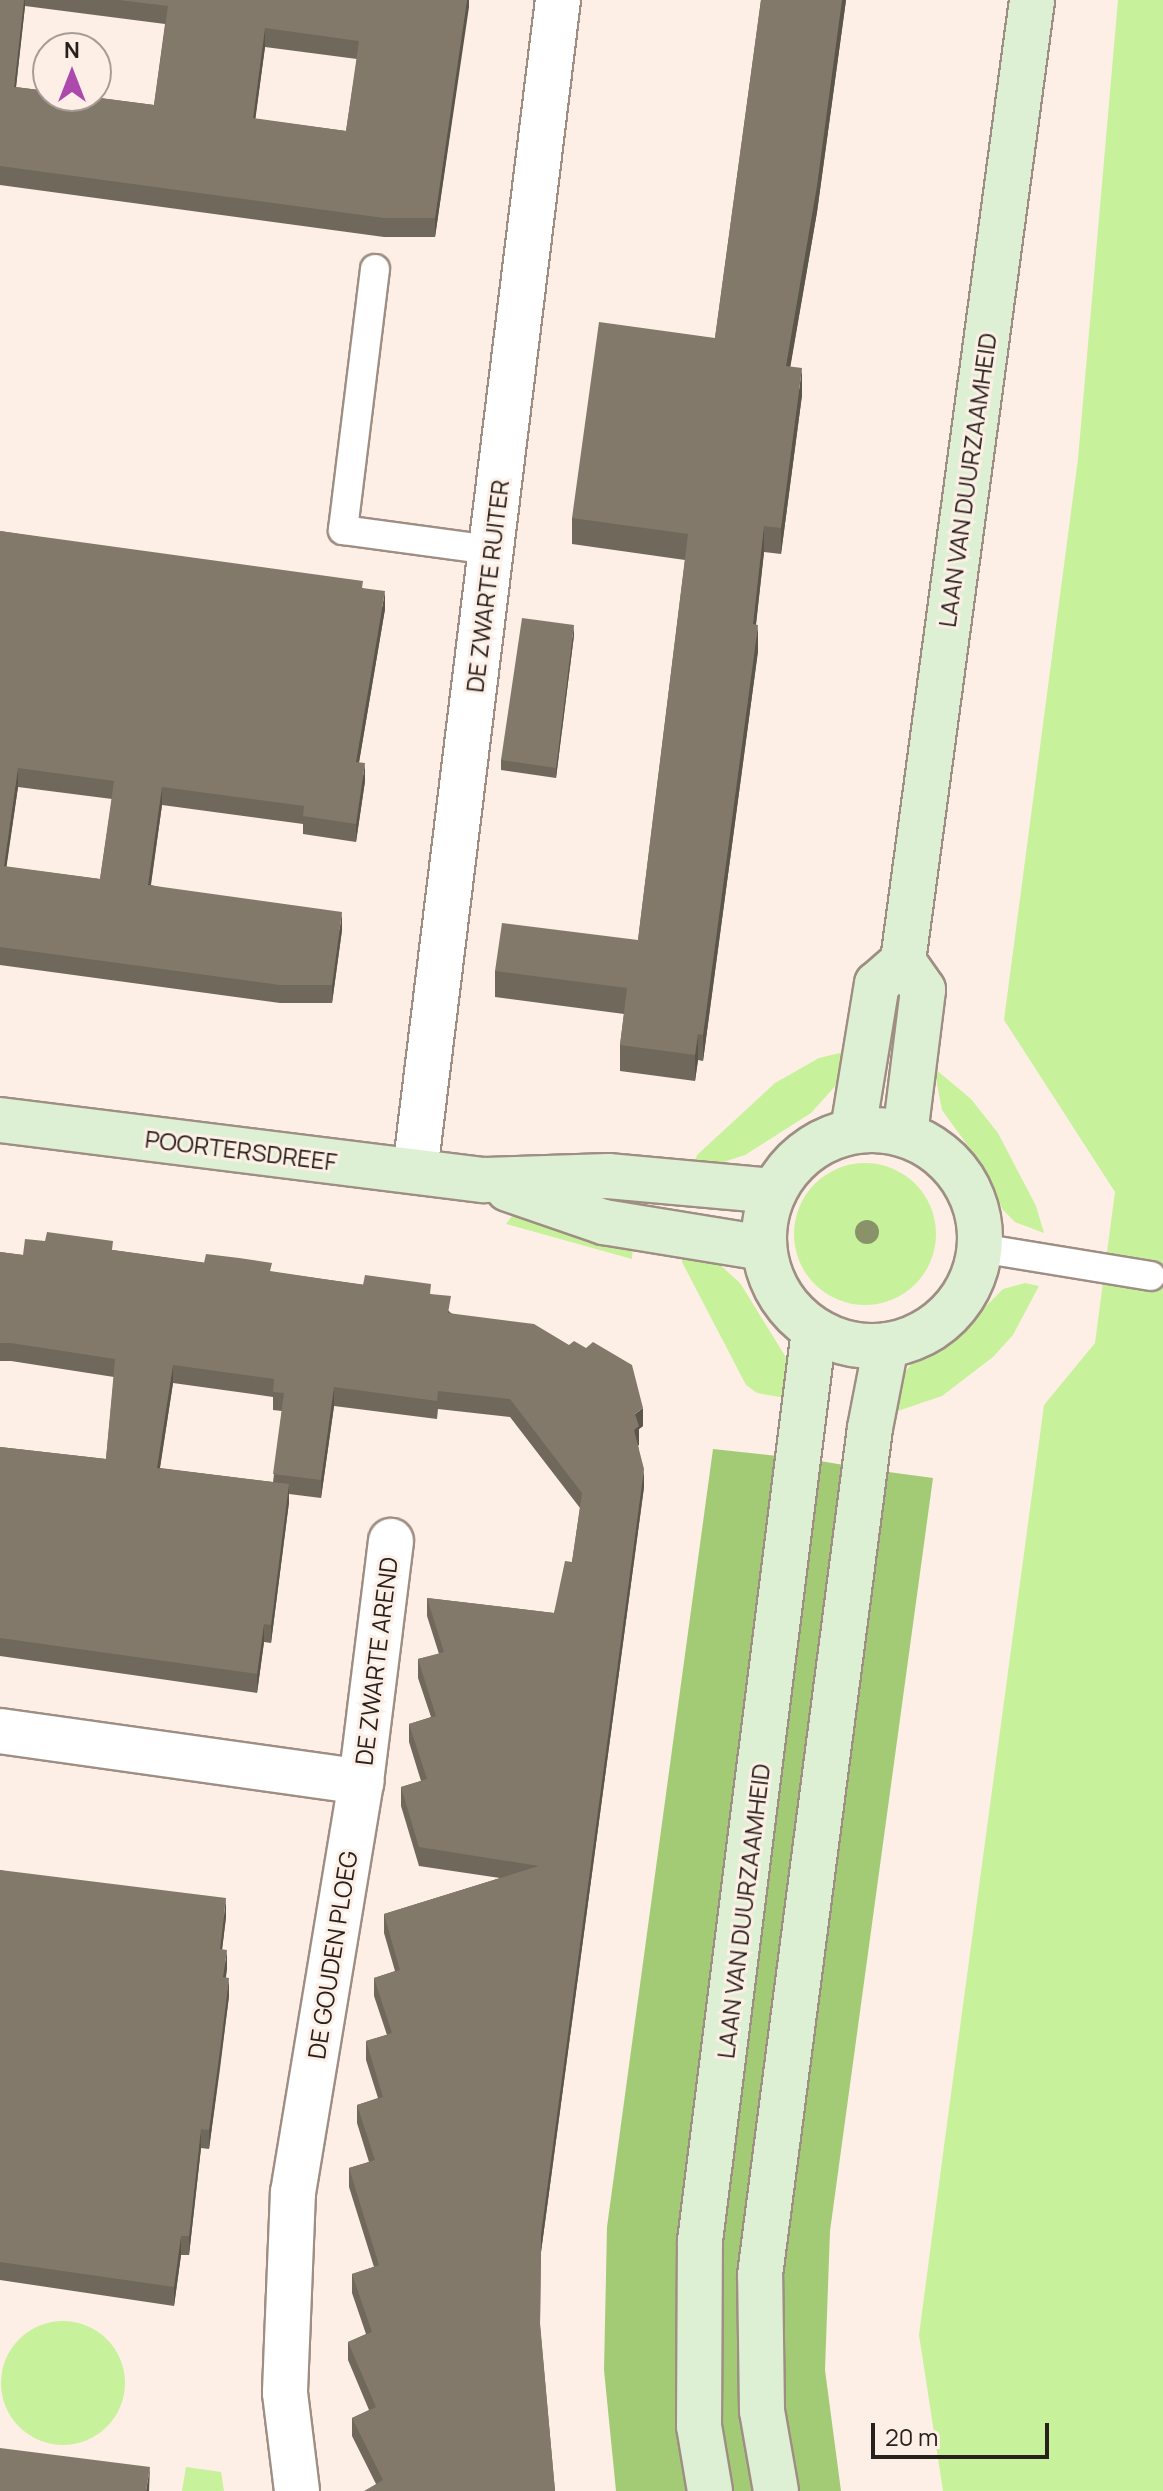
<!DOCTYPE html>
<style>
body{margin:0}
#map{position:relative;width:1163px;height:2491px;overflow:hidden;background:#fdefe6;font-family:Manrope,sans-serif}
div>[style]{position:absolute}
.green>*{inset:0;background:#c8f19c}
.round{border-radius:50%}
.forest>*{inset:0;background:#a3cb75}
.roads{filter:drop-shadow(2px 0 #9e8e83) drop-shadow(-2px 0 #9e8e83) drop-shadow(0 2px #9e8e83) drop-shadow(0 -2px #9e8e83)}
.lane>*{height:28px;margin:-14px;padding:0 14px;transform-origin:14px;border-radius:14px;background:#fff}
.street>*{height:44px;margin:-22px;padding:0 22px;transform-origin:22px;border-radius:22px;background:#fff}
.secondary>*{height:44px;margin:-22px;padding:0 22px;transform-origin:22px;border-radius:22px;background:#def0d4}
.secondary>.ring{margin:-22px;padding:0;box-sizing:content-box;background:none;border:44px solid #def0d4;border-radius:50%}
.trees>*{width:24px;height:24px;margin:-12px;border-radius:50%;background:#8a926a}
.wall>*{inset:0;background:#70685b}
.shaded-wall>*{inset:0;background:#5b554a}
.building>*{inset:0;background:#82796a}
span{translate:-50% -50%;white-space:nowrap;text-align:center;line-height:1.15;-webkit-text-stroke:6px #fdefe6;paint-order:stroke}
.street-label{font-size:24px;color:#27201c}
.north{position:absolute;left:32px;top:32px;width:80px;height:80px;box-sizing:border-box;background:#fdefe6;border:2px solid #a79c95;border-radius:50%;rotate:0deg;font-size:22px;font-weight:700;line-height:32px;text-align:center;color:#27201c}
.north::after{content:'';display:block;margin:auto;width:28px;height:36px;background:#ad48ad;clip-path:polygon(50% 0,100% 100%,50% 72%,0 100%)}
.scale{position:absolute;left:871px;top:2423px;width:178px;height:36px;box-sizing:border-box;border:4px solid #27201c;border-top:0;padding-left:10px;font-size:24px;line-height:28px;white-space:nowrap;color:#27201c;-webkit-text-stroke:6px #fdefe6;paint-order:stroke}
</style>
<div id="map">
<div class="green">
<i style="clip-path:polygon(1118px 0,1163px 0,1163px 2491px,943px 2491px,919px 2335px,944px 2146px,1044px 1405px,1095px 1343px,1115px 1192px,1004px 1020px,1078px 459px)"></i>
<i style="clip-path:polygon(844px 1052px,838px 1083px,811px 1113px,745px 1155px,708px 1167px,694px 1164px,697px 1155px,775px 1083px,819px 1058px)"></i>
<i style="clip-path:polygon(934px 1068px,971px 1099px,998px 1133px,1036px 1206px,1044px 1233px,1015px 1222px,1003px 1210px,973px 1153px,942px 1110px)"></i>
<i class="round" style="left:794px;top:1163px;width:142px;height:142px"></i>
<i style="clip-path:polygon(512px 1216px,633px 1240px,632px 1259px,506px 1224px)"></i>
<i style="clip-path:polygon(683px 1251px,718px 1263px,740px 1283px,787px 1359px,791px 1399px,757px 1393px,746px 1385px,682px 1262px)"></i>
<i style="clip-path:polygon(1025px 1283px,1039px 1286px,1013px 1335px,993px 1357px,942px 1396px,889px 1414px,897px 1382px,913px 1362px,958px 1334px,1003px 1289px)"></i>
<i class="round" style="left:1px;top:2321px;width:124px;height:124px"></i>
<i style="clip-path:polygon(186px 2467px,221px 2472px,224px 2491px,182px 2491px)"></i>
</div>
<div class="forest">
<i style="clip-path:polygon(713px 1449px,786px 1457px,682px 2225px,677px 2317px,692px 2491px,616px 2491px,604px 2370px,607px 2227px)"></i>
<i style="clip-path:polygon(820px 1461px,850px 1466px,758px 2491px,727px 2491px,718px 2431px,713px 2295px)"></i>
<i style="clip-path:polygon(881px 1471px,933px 1478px,830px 2231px,825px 2370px,841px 2491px,791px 2491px,774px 2338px)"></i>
</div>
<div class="roads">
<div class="lane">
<i style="left:375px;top:269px;width:263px;rotate:97deg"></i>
<i style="left:343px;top:530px;width:149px;rotate:7.7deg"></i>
<i style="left:980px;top:1248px;width:173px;rotate:9.3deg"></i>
</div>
<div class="street">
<i style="left:415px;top:1171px;width:1180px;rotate:-83.04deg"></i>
<i style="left:0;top:1731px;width:365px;rotate:8deg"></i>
<i style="left:361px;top:1782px;width:416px;rotate:99.4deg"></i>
<i style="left:293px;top:2192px;width:201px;rotate:92.3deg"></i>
<i style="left:285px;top:2393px;width:99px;rotate:83deg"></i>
<i style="left:361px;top:1782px;width:243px;rotate:-82.9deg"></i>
</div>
<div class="secondary">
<i style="left:903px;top:961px;width:970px;rotate:-82.35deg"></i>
<i style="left:0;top:1120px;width:487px;rotate:7.1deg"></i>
<i style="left:483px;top:1180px;width:125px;rotate:-1.8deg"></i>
<i style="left:608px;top:1176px;width:165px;rotate:5.2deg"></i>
<i class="ring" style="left:764px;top:1130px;width:172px;height:172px"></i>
<i style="left:853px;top:1130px;width:148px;rotate:-80.7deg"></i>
<i style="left:877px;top:984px;width:35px;rotate:-41deg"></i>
<i style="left:903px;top:961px;width:35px;rotate:55deg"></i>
<i style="left:923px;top:990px;width:145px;rotate:97.1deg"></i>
<i style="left:508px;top:1189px;width:102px;rotate:19deg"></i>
<i style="left:604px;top:1222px;width:161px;rotate:9.3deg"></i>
<i style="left:710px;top:2491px;width:66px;rotate:-99.6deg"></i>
<i style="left:699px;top:2426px;width:185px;rotate:-89.7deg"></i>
<i style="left:700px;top:2241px;width:917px;rotate:-82.86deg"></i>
<i style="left:776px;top:2491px;width:81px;rotate:-99.9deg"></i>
<i style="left:762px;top:2411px;width:136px;rotate:-90.8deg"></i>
<i style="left:760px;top:2275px;width:854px;rotate:-82.6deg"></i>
<i style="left:870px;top:1428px;width:84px;rotate:-79deg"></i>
</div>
</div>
<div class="trees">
<i style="left:867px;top:1232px"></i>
</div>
<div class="wall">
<i style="clip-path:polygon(evenodd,0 0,469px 0,435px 237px,384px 237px,0 185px,0 0,25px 6px,165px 24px,154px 105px,16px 87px,25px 6px,0 0,265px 47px,357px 59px,346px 131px,255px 119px,265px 47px)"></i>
<i style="clip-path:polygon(761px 0,846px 0,817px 212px,790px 367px,802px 395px,781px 554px,764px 552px,756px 625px,758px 651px,703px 1061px,698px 1060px,695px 1081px,620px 1071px,620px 1045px,624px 1014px,495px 997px,495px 971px,638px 940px,685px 560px,572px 544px,572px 518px,715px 338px)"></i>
<i style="clip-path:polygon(evenodd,0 531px,363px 588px,385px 609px,359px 762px,365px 781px,356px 842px,303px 834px,303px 824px,162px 805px,151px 885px,342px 930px,332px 1003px,280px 1003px,0 965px,0 531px,18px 787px,112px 799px,100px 879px,6px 867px,18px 787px)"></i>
<i style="clip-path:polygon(574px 635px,556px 778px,501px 770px,501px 760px)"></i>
<i style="clip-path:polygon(evenodd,113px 1250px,431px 1294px,451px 1313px,643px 1426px,639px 1429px,638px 1445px,644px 1487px,541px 2252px,540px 2326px,555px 2491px,376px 2484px,352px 2436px,352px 2418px,369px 2410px,348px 2360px,348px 2342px,366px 2334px,352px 2293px,352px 2274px,374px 2267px,349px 2187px,349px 2168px,369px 2162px,357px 2123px,357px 2105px,378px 2098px,366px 2060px,366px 2041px,387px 2035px,374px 1996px,374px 1978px,395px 1971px,384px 1933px,384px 1914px,500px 1878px,419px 1866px,401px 1806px,401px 1787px,421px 1781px,409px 1742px,409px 1724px,431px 1717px,418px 1678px,418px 1659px,439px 1654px,427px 1616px,427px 1598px,554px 1613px,572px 1562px,580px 1508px,510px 1417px,438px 1409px,437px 1419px,334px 1406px,321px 1498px,289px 1494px,289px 1502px,271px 1643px,264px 1642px,257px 1693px,0 1656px,0 1447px,106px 1459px,114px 1377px,11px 1361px,0 1361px,0 1252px,23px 1255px,113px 1250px,173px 1383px,273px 1397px,273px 1410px,282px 1411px,273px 1482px,160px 1468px,173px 1383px)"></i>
<i style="clip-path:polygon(0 1870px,226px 1917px,222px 1949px,227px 1968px,226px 1977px,229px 1996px,220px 2069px,209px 2149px,201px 2148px,189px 2255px,181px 2255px,174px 2306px,0 2280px)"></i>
</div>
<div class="shaded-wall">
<i style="clip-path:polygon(24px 0,25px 0,25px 6px,14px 105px,14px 87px)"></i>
<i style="clip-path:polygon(467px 0,469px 0,469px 7px,435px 237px,435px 218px)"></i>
<i style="clip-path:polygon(842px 0,846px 0,817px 212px,786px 392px,786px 366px)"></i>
<i style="clip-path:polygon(265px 28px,265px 47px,253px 137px,253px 118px)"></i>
<i style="clip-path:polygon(802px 368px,802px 395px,781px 554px,781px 528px)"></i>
<i style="clip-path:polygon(764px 526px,764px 552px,753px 650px,753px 624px)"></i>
<i style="clip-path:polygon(385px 591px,385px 609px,356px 780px,356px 762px)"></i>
<i style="clip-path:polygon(574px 625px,574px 635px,556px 778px,556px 768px)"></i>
<i style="clip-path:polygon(758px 625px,758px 651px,703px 1061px,703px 1035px)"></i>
<i style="clip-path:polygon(365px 763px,365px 781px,356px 842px,356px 824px)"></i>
<i style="clip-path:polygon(18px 768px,18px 787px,4px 884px,4px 866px)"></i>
<i style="clip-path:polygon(162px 787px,162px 805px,148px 903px,148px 885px)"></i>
<i style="clip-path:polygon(342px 912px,342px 930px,332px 1003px,332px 985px)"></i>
<i style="clip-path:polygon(698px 1034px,698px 1060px,695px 1081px,695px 1055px)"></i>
<i style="clip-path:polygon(173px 1365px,173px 1383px,157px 1486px,157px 1468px)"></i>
<i style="clip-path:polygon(334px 1387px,334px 1406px,321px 1498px,321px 1480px)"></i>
<i style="clip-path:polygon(643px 1408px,643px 1426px,639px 1429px,639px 1445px,634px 1449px,635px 1414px)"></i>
<i style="clip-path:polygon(644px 1469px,644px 1487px,541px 2252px,541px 2234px)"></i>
<i style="clip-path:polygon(289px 1484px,289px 1502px,271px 1643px,271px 1625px)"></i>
<i style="clip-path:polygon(264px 1624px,264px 1642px,257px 1693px,257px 1674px)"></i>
<i style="clip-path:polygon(226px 1898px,226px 1917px,220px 1967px,220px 1949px)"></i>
<i style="clip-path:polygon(227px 1950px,227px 1968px,223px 1995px,223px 1977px)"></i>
<i style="clip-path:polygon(229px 1978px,229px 1996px,209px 2149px,209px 2130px)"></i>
<i style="clip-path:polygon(201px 2129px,201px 2148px,189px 2255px,189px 2236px)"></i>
<i style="clip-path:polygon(181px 2236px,181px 2255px,174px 2306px,174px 2287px)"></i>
<i style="clip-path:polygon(150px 2467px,149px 2491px,146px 2491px)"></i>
</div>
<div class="building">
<i style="clip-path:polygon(evenodd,0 0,24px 0,14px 87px,48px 91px,48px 96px,84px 96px,154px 105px,168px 6px,119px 0,467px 0,435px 218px,384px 218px,0 166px,0 0,265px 28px,359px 41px,346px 131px,253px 118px,265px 28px)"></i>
<i style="clip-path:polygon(761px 0,842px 0,817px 186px,786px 366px,802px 368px,781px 528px,764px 526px,753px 624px,758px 625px,703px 1035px,698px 1034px,695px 1055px,620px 1045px,627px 988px,495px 971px,502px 923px,638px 940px,688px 534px,572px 518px,599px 322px,715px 338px)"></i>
<i style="clip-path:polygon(evenodd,0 531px,363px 581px,362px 588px,385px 591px,356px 762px,365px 763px,356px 824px,303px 816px,304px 806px,162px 787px,148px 885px,342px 912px,332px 985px,280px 985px,0 947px,0 531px,18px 768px,114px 781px,100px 879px,4px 866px,18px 768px)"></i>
<i style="clip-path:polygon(522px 618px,574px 625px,556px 768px,501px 760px)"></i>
<i style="clip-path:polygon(47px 1232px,113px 1241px,112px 1250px,204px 1263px,206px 1254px,239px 1258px,272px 1263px,270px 1271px,363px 1285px,365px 1275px,431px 1284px,430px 1294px,451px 1296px,448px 1313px,534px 1324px,569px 1345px,574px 1341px,586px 1348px,593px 1342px,632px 1365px,643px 1408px,635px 1414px,639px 1426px,634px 1430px,644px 1469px,541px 2234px,540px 2323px,555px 2491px,364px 2491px,383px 2480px,352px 2418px,376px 2407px,348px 2342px,372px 2332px,352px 2274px,379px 2265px,349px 2168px,375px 2160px,357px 2105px,383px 2097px,366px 2041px,392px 2033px,374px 1978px,400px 1970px,384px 1914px,539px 1866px,419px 1847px,401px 1787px,427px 1779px,409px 1724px,436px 1716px,418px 1659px,444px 1652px,427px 1598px,554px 1613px,565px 1561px,572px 1562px,582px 1493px,510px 1399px,438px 1391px,437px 1401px,334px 1387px,321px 1480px,273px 1474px,284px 1393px,273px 1392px,274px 1379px,173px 1365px,157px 1468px,289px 1484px,271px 1625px,264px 1624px,257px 1674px,0 1638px,0 1447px,106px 1459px,115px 1359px,11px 1343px,0 1343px,0 1252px,23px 1255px,25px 1239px,45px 1241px)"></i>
<i style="clip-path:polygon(0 1870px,226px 1898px,220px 1949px,227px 1950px,223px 1977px,229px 1978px,220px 2051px,209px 2130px,201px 2129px,189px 2236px,181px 2236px,174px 2287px,0 2262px)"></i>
<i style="clip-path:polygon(0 2448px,150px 2467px,146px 2491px,0 2491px)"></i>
</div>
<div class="street-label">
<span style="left:967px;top:480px;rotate:-82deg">LAAN VAN DUURZAAMHEID</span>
<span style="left:487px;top:586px;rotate:-83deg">DE ZWARTE RUITER</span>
<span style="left:241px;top:1150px;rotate:7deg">POORTERSDREEF</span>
<span style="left:376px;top:1661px;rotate:-83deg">DE ZWARTE AREND</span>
<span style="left:743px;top:1911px;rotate:-83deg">LAAN VAN DUURZAAMHEID</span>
<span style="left:332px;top:1955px;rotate:-81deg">DE GOUDEN PLOEG</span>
</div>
<div class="north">N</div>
<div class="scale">20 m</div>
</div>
